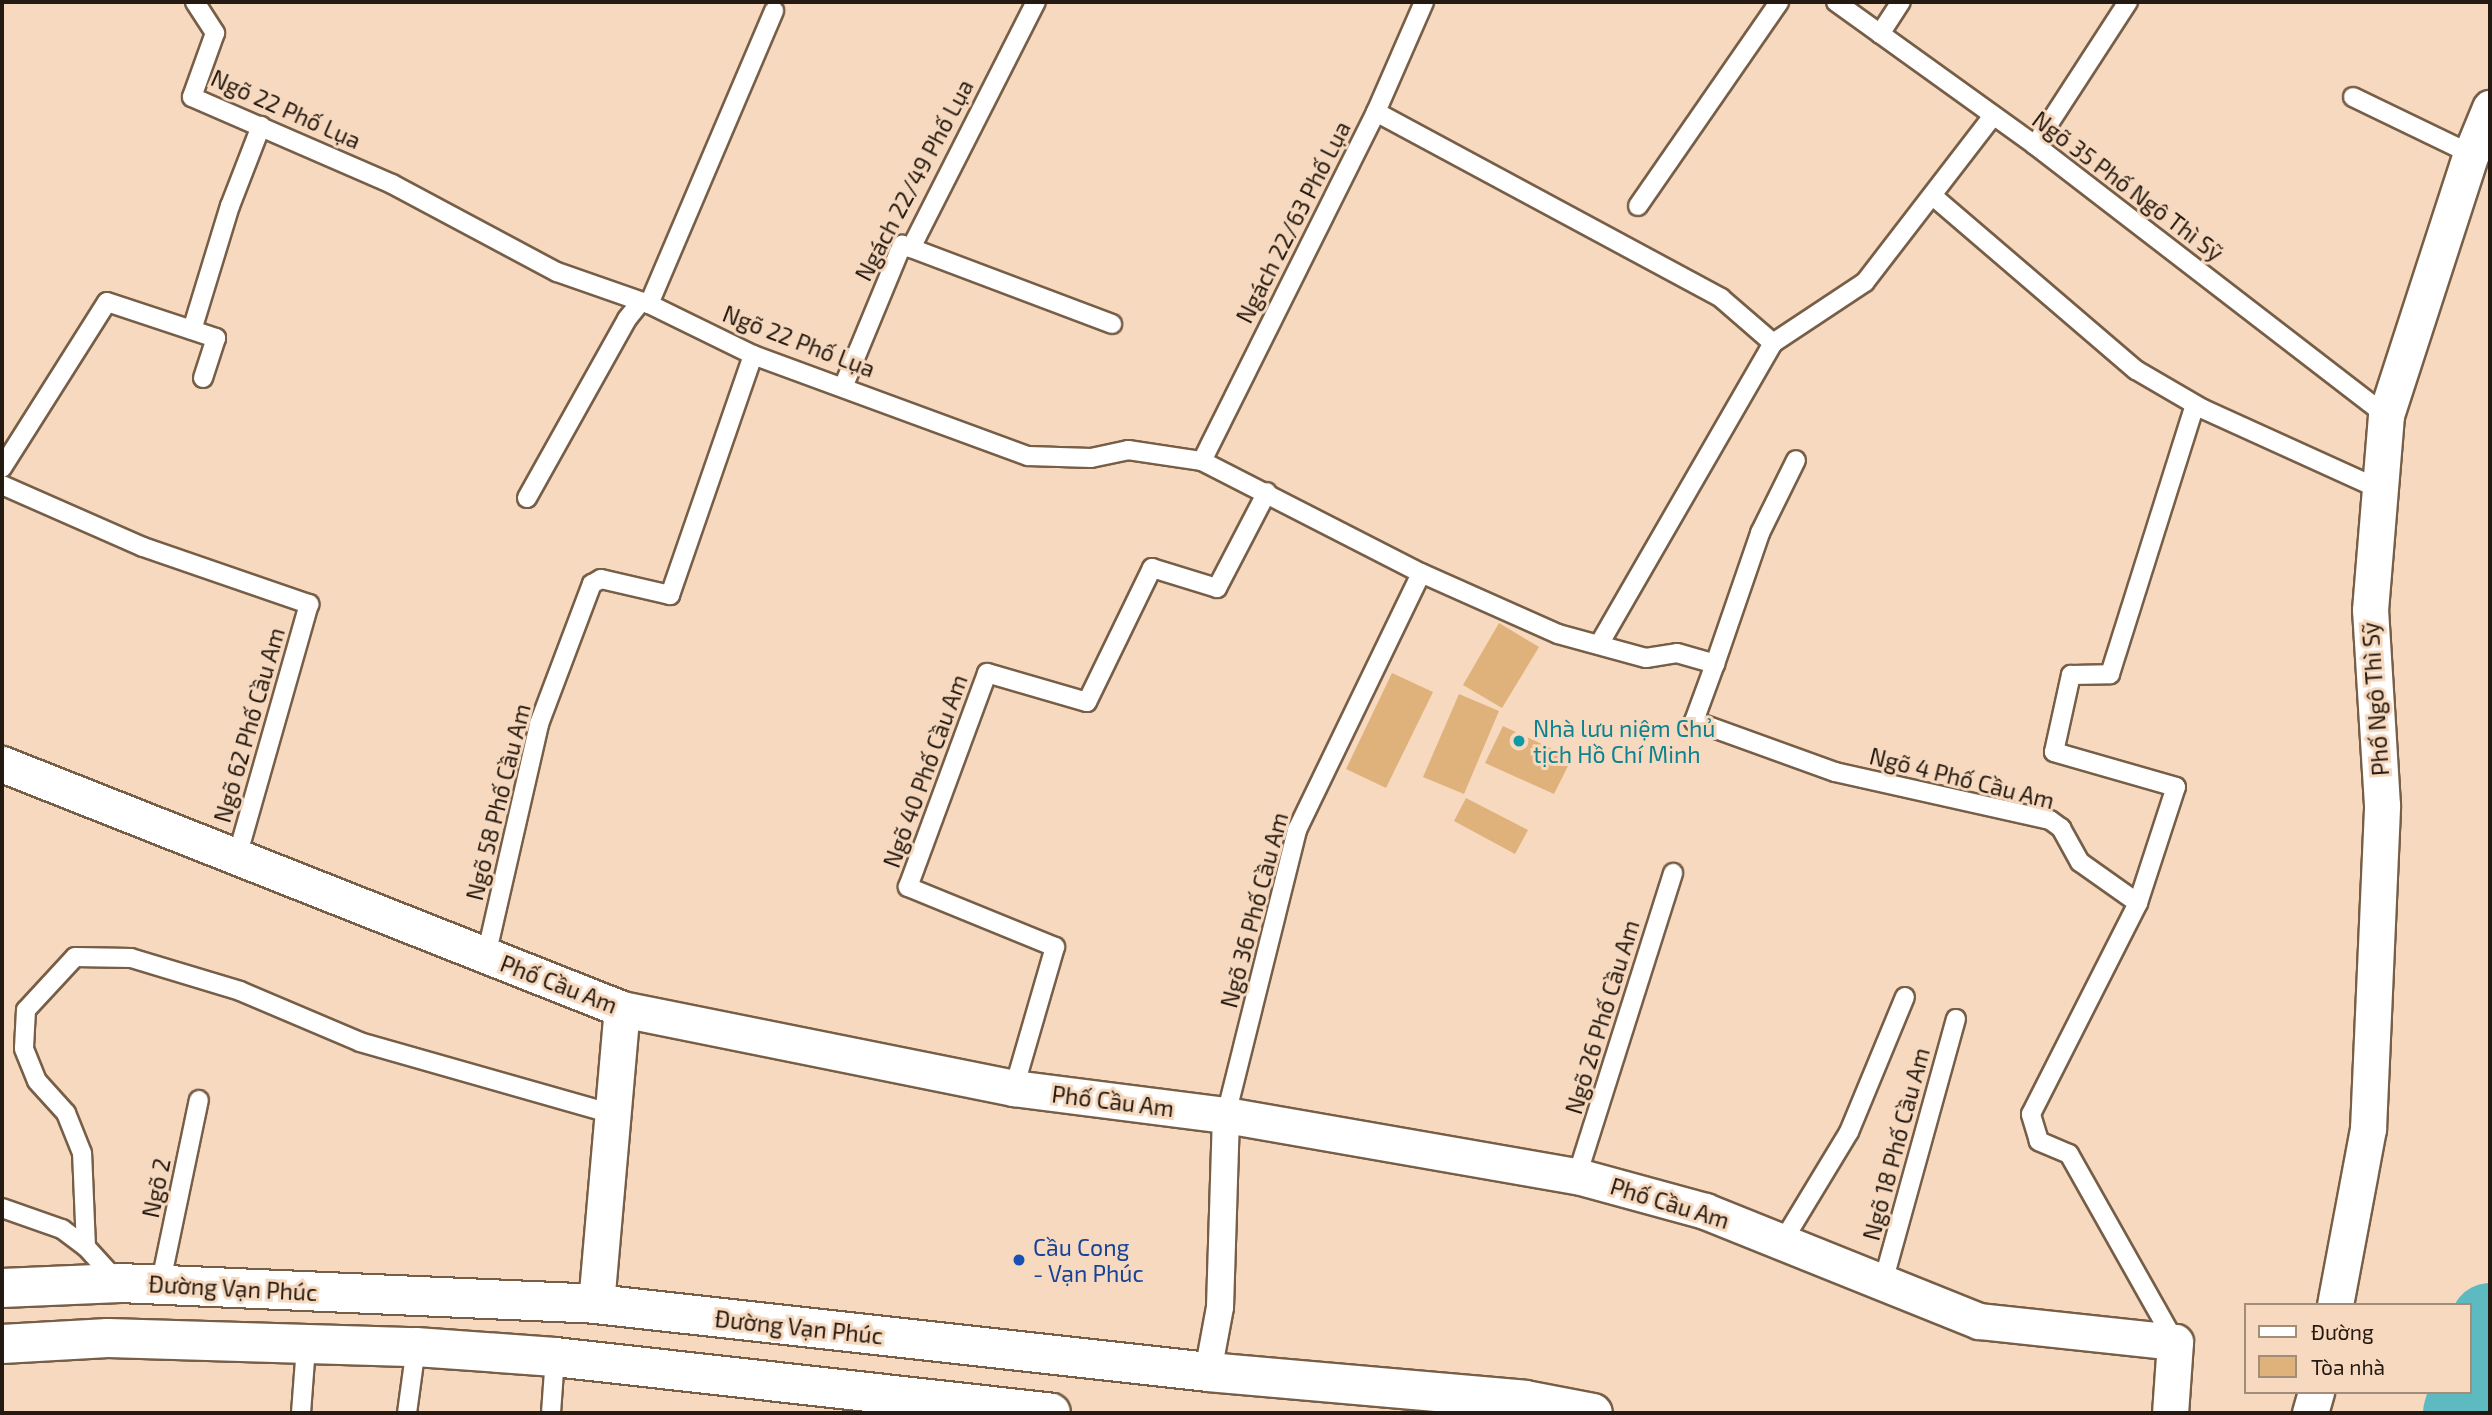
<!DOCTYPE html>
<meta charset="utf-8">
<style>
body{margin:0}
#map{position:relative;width:2492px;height:1415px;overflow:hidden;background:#f6d9bf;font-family:"Exo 2",sans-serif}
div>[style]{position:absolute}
.river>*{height:80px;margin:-40px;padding:0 40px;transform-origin:40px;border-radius:40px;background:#5cbac0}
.building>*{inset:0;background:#e0b27b}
.roads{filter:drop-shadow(2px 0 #775e47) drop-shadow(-2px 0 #775e47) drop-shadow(0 2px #775e47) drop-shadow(0 -2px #775e47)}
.service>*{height:18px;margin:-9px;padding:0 9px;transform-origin:9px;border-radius:9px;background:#fff}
.pedestrian>*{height:26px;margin:-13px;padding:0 13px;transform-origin:13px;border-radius:13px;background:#fff}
.minor>*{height:35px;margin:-17.5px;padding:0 17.5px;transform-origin:17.5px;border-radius:17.5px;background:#fff}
.primary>*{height:38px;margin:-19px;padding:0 19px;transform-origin:19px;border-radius:19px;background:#fff}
.dots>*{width:19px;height:19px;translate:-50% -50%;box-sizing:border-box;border:4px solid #f6d9bf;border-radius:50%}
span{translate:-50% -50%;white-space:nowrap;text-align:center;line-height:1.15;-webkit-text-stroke:6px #f6d9bf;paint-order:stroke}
.street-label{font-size:23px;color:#251a11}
.culture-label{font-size:23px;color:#0d838f}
.left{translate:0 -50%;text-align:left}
.transit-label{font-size:23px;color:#164399}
.frame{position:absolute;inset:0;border:4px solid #251a11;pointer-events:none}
.legend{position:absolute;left:2244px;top:1303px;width:228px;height:91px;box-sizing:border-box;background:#f6d9bf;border:2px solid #a28d79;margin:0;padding:9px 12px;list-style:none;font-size:21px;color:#251a11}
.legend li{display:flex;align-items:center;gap:14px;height:35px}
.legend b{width:35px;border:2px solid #a28d79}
</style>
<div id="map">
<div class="river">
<i style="left:2463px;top:1413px;width:94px;rotate:-73.3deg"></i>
</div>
<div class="building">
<i style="clip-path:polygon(1499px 623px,1539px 647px,1502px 708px,1463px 685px)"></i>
<i style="clip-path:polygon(1392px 673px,1433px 692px,1386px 788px,1346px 769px)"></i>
<i style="clip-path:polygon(1459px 694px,1499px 711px,1464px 794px,1423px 777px)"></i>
<i style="clip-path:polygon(1503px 726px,1572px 758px,1554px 794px,1485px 763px)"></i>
<i style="clip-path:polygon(1466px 798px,1528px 830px,1515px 854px,1454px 821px)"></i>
</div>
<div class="roads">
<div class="service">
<i style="left:195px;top:2px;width:37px;rotate:57deg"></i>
<i style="left:215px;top:33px;width:68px;rotate:109.8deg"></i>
<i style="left:192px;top:97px;width:218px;rotate:23.5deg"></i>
<i style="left:392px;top:184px;width:187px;rotate:28.1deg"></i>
<i style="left:557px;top:272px;width:97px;rotate:19.2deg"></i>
<i style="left:649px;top:304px;width:116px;rotate:26.1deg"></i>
<i style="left:753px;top:355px;width:293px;rotate:20.2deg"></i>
<i style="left:1028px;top:456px;width:63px;rotate:1.8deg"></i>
<i style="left:1091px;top:458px;width:38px;rotate:-12deg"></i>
<i style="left:1128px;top:450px;width:75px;rotate:8.5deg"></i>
<i style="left:1202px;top:461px;width:246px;rotate:27.1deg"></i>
<i style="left:1421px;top:573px;width:150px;rotate:24deg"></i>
<i style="left:1558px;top:634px;width:91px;rotate:15.3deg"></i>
<i style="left:1646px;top:658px;width:31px;rotate:-9deg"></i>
<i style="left:1677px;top:653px;width:40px;rotate:16deg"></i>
<i style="left:1715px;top:664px;width:61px;rotate:110.2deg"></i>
<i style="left:1694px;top:721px;width:150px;rotate:19.9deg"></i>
<i style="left:1835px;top:772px;width:220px;rotate:12.6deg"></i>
<i style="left:2050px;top:820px;width:14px;rotate:36deg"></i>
<i style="left:2061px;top:828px;width:39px;rotate:61deg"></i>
<i style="left:2080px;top:862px;width:71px;rotate:35.3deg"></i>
<i style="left:1836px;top:2px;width:245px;rotate:35.7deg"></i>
<i style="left:2035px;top:145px;width:443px;rotate:37.6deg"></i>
<i style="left:1880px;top:34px;width:38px;rotate:-57deg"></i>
<i style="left:2353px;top:97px;width:131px;rotate:25.8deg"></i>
<i style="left:1376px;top:112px;width:392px;rotate:28.3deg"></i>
<i style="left:1721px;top:298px;width:69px;rotate:40.9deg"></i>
<i style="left:1773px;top:343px;width:348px;rotate:120deg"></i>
<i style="left:2035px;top:145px;width:171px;rotate:-57deg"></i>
<i style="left:1934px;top:197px;width:266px;rotate:40.6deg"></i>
<i style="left:2136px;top:370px;width:78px;rotate:30.2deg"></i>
<i style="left:2203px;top:409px;width:193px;rotate:24.4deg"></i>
<i style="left:1638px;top:206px;width:248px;rotate:-55.3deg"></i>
<i style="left:911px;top:248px;width:215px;rotate:20.7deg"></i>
<i style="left:649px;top:304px;width:319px;rotate:-66.9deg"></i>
<i style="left:192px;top:330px;width:130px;rotate:-73deg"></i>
<i style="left:230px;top:206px;width:86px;rotate:-68.8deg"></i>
<i style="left:1773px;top:343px;width:110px;rotate:-33.5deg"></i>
<i style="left:1865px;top:282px;width:210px;rotate:-52.4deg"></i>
<i style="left:844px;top:385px;width:152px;rotate:-67.5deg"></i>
<i style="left:902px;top:245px;width:9px;rotate:18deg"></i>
<i style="left:911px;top:248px;width:276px;rotate:-63.1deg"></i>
<i style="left:1202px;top:461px;width:390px;rotate:-63.5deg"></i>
<i style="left:1376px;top:112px;width:120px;rotate:-66.4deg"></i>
<i style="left:2px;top:468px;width:196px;rotate:-57.7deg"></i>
<i style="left:107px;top:302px;width:115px;rotate:18.3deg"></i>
<i style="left:216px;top:338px;width:42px;rotate:108deg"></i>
<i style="left:2px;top:485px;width:154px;rotate:23.7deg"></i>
<i style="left:143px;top:547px;width:176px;rotate:19deg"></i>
<i style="left:309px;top:604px;width:266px;rotate:105.9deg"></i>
<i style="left:527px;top:498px;width:205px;rotate:-60.8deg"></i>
<i style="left:627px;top:319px;width:22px;rotate:-51deg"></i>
<i style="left:1715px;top:664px;width:139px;rotate:-71deg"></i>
<i style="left:1760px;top:533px;width:81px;rotate:-63.7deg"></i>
<i style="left:486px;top:956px;width:238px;rotate:-77.1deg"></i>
<i style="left:539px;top:724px;width:150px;rotate:-69.3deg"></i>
<i style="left:592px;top:584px;width:10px;rotate:-29deg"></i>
<i style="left:601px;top:579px;width:71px;rotate:13.1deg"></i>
<i style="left:670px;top:595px;width:254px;rotate:-70.9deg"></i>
<i style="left:1014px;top:1088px;width:147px;rotate:-73.8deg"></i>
<i style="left:1055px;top:947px;width:159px;rotate:-157.8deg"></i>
<i style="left:908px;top:887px;width:228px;rotate:-69.7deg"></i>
<i style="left:987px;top:673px;width:104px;rotate:16.2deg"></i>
<i style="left:1087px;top:702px;width:149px;rotate:-64.1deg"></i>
<i style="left:1152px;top:568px;width:68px;rotate:17.1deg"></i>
<i style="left:1217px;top:588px;width:108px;rotate:-62.5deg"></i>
<i style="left:1226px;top:1115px;width:294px;rotate:-76deg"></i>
<i style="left:1297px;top:830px;width:285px;rotate:-64.2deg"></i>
<i style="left:1577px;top:1176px;width:318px;rotate:-72.4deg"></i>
<i style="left:2px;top:1208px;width:64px;rotate:19.3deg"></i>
<i style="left:62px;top:1229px;width:30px;rotate:37deg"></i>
<i style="left:86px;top:1247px;width:46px;rotate:47.6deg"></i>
<i style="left:1783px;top:1241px;width:127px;rotate:-58.8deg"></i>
<i style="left:1849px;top:1132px;width:146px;rotate:-67.5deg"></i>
<i style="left:86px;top:1247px;width:94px;rotate:-92.4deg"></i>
<i style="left:82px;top:1153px;width:43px;rotate:-111.8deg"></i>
<i style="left:66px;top:1113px;width:43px;rotate:-132.2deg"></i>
<i style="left:37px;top:1081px;width:35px;rotate:-112deg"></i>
<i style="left:24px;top:1048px;width:38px;rotate:-87deg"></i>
<i style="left:26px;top:1010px;width:72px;rotate:-47.2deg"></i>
<i style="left:75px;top:957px;width:56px;rotate:1deg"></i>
<i style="left:131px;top:958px;width:114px;rotate:16.8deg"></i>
<i style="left:240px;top:991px;width:130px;rotate:23deg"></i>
<i style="left:360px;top:1042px;width:263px;rotate:15.9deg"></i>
<i style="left:1883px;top:1282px;width:273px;rotate:-74.5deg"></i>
<i style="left:160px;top:1286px;width:190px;rotate:-78.2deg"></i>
<i style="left:2175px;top:1342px;width:216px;rotate:-119.4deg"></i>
<i style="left:2069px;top:1154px;width:33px;rotate:-157deg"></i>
<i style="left:2039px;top:1141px;width:28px;rotate:-107deg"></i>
<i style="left:2031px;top:1114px;width:237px;rotate:-63.1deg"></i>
<i style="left:2138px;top:903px;width:122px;rotate:-71.9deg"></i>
<i style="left:2176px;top:787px;width:127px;rotate:-164deg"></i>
<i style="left:2054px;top:752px;width:79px;rotate:-77.6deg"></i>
<i style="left:2071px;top:675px;width:39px;rotate:-1deg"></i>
<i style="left:2110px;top:674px;width:282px;rotate:-72.5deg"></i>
<i style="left:301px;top:1413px;width:66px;rotate:-85.7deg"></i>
<i style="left:407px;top:1413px;width:67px;rotate:-82.2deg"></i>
<i style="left:551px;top:1413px;width:56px;rotate:-85.9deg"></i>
</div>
<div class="pedestrian">
<i style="left:1208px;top:1372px;width:66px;rotate:-79.5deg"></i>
<i style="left:1220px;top:1307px;width:192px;rotate:-88.2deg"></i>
</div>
<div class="minor">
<i style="left:2px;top:764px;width:667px;rotate:21.56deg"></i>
<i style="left:622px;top:1009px;width:400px;rotate:11.4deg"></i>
<i style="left:1014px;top:1088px;width:214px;rotate:7.3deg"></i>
<i style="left:1226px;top:1115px;width:356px;rotate:9.9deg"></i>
<i style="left:1577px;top:1176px;width:133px;rotate:15.3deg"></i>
<i style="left:1705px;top:1211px;width:295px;rotate:21.9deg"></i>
<i style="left:1979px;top:1321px;width:197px;rotate:6.1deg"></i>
<i style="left:2175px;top:1342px;width:71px;rotate:94deg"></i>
<i style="left:596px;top:1304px;width:296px;rotate:-85deg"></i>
<i style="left:2335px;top:1305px;width:179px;rotate:-79.4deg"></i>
<i style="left:2368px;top:1129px;width:324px;rotate:-87.5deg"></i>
<i style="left:2382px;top:805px;width:195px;rotate:-93.5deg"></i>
<i style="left:2370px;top:610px;width:196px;rotate:-85.3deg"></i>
<i style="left:2386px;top:415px;width:274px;rotate:-72deg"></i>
<i style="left:2471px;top:154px;width:50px;rotate:-67.6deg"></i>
<i style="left:2310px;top:1413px;width:22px;rotate:-74deg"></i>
</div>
<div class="primary">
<i style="left:2px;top:1288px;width:118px;rotate:-2.4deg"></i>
<i style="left:120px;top:1283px;width:476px;rotate:2.5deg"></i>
<i style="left:596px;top:1304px;width:616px;rotate:6.34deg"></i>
<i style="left:1208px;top:1372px;width:318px;rotate:5deg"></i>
<i style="left:1525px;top:1400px;width:69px;rotate:10.8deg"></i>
<i style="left:2px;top:1344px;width:106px;rotate:-3.2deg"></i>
<i style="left:108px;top:1338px;width:308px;rotate:1.7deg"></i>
<i style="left:416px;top:1347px;width:139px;rotate:4.1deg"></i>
<i style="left:555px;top:1357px;width:499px;rotate:6.4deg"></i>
</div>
</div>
<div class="dots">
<i style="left:1519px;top:741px;background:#0f9aa8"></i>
<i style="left:1019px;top:1260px;background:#1a4fb4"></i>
</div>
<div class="street-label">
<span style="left:286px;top:109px;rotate:24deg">Ngõ 22 Phố Lụa</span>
<span style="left:914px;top:180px;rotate:-62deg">Ngách 22/49 Phố Lụa</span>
<span style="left:2128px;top:186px;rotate:37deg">Ngõ 35 Phố Ngô Thì Sỹ</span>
<span style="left:1293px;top:222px;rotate:-63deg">Ngách 22/63 Phố Lụa</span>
<span style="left:799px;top:341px;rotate:21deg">Ngõ 22 Phố Lụa</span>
<span style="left:2375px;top:699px;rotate:-94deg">Phố Ngô Thì Sỹ</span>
<span style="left:249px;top:725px;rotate:-74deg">Ngõ 62 Phố Cầu Am</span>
<span style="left:925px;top:771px;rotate:-70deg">Ngõ 40 Phố Cầu Am</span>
<span style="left:1962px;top:778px;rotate:14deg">Ngõ 4 Phố Cầu Am</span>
<span style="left:498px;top:802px;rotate:-76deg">Ngõ 58 Phố Cầu Am</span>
<span style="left:1254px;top:910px;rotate:-75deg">Ngõ 36 Phố Cầu Am</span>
<span style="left:559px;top:984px;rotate:21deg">Phố Cầu Am</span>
<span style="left:1602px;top:1017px;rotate:-73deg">Ngõ 26 Phố Cầu Am</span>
<span style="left:1113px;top:1101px;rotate:7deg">Phố Cầu Am</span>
<span style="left:1896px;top:1144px;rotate:-75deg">Ngõ 18 Phố Cầu Am</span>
<span style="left:156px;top:1188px;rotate:-78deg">Ngõ 2</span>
<span style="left:1670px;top:1203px;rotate:17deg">Phố Cầu Am</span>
<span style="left:233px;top:1288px;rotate:3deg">Đường Vạn Phúc</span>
<span style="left:799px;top:1327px;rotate:6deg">Đường Vạn Phúc</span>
</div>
<div class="culture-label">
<span class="left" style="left:1533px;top:741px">Nhà lưu niệm Chủ<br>tịch Hồ Chí Minh</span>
</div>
<div class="transit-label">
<span class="left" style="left:1033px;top:1260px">Cầu Cong<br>- Vạn Phúc</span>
</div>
<div class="frame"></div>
<ul class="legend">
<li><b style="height:9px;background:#fff"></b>Đường</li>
<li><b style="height:19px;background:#e0b27b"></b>Tòa nhà</li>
</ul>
</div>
